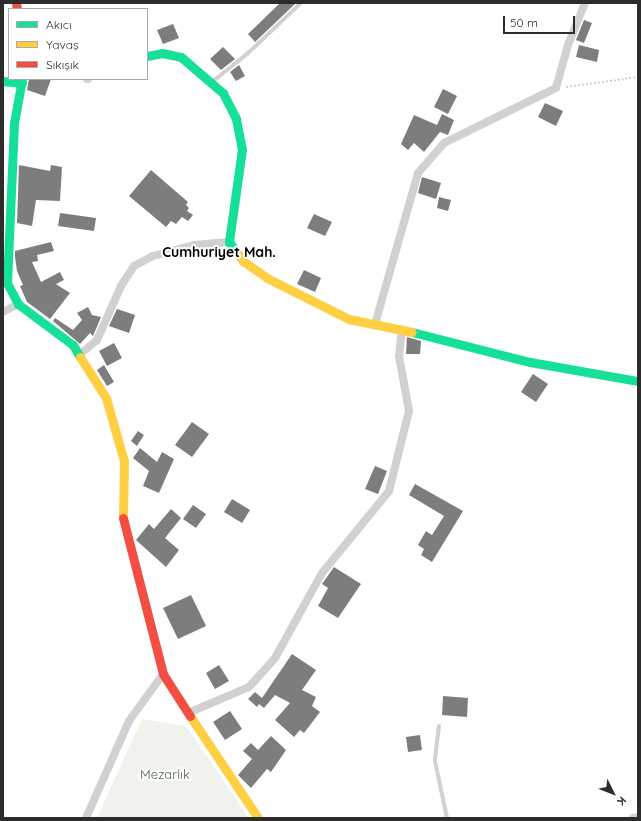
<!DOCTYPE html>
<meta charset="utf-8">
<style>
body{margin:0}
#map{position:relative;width:641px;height:821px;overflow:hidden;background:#fff;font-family:Quicksand,sans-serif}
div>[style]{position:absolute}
.green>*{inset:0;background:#f0f3eb}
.building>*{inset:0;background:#7d7d7d}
.path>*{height:1.5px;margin-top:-0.75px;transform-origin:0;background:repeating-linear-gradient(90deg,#d1d1d1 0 2px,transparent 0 4px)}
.lane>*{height:4px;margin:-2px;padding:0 2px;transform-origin:2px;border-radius:2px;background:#d1d1d1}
.street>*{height:8px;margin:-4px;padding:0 4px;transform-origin:4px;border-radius:4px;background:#d1d1d1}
.fast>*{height:9px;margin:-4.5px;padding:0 4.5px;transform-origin:4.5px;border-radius:4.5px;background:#16e098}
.slow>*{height:9px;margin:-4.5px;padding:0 4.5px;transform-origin:4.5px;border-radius:4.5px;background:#ffcf43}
.jam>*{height:9px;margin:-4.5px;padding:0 4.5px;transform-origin:4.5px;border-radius:4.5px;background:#f24e42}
span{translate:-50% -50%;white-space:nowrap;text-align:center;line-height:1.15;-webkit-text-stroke:4px #fff;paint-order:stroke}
.park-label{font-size:13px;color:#51643d}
.neighbourhood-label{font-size:14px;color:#000;font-weight:700}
.frame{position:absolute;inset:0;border:4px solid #2c2c2c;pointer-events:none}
.legend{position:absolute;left:8px;top:8px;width:140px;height:72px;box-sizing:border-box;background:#fff;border:1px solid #ababab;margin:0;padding:5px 7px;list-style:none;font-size:12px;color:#2c2c2c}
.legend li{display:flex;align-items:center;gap:8px;height:20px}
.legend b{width:20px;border:1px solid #ababab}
.north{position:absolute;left:593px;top:773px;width:40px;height:40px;-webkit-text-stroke:3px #fff;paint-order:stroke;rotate:132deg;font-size:11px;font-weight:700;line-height:16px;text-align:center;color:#2c2c2c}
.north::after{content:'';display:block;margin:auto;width:14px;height:18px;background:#2c2c2c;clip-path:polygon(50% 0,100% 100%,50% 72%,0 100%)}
.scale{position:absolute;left:503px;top:16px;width:72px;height:18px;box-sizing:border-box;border:2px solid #2c2c2c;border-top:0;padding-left:5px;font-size:12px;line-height:14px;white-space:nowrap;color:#2c2c2c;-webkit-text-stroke:3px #fff;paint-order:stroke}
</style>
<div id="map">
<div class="green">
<i style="clip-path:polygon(142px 719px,186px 726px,249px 818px,97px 818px)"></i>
</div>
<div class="building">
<i style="clip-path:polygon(280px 3px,296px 3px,255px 42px,248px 34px)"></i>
<i style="clip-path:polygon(584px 20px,592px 23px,584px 43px,576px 40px)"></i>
<i style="clip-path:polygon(173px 24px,179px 38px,163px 44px,157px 30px)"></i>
<i style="clip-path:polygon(579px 45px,599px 50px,597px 62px,576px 57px)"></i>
<i style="clip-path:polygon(223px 47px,235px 59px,221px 70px,210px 59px)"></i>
<i style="clip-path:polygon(239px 65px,245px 76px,236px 81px,230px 72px)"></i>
<i style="clip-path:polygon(29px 79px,51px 79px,45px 96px,27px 90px)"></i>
<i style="clip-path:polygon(443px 89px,457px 96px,448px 114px,434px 107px)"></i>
<i style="clip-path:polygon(545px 103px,563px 111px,556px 126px,538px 117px)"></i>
<i style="clip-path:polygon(442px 114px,454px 120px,448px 135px,440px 132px,424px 152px,414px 143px,408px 150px,401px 144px,414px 115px,437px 125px)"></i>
<i style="clip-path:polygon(19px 165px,50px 171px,51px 165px,62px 167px,60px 201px,36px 200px,32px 226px,17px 223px)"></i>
<i style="clip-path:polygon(151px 170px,188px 202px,186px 205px,189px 208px,187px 211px,193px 215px,188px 221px,182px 217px,176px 224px,171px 221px,166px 227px,129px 196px)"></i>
<i style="clip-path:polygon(422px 177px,441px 183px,436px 199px,418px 193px)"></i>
<i style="clip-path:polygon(439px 197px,451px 200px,448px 211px,437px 208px)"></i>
<i style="clip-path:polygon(60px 213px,96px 218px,94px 231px,58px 226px)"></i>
<i style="clip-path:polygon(314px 214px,332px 222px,325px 236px,307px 228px)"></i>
<i style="clip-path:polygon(51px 242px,54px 251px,37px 255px,38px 261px,32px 262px,41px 282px,60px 272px,64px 280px,56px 284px,70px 293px,50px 319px,27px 302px,20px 286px,23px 285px,17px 271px,15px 257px,15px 251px)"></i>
<i style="clip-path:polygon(304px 270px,321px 278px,315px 292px,297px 284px)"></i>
<i style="clip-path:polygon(88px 307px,92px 315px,101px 317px,93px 336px,90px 333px,80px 344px,53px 321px,55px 318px,73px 330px,82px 320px,77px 313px)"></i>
<i style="clip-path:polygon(117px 309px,135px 315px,129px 333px,109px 326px)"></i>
<i style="clip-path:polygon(407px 337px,421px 341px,420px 354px,406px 354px)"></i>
<i style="clip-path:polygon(114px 343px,122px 358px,107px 366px,99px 351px)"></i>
<i style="clip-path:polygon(104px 365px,114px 382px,107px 386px,97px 370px)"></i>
<i style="clip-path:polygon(533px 374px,548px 384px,536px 402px,521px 392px)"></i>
<i style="clip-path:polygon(192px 422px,209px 434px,192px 457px,175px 445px)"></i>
<i style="clip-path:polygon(138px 431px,144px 435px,137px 446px,131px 441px)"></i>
<i style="clip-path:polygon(140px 448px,157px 462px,162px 452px,174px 459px,159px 493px,143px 486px,149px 471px,133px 458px)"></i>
<i style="clip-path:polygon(375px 466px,387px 471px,378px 494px,365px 489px)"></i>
<i style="clip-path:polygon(415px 484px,463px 511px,432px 562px,421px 555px,424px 549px,418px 545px,426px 531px,432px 535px,444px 516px,409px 495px)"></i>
<i style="clip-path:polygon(232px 499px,250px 510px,242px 523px,224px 512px)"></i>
<i style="clip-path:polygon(193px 505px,206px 514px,196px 528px,183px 519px)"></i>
<i style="clip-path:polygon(171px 509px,181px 518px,165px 538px,179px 550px,166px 567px,136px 540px,149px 524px,154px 529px)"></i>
<i style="clip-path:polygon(334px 567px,361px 584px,338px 618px,318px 606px,328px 588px,322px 584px)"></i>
<i style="clip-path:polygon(191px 595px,206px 626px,178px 639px,163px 608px)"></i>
<i style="clip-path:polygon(292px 654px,316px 670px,302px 690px,316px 697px,312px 706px,320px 712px,304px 733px,300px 730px,294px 737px,275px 720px,290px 703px,275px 695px,264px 708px,259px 704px,257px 707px,248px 699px,255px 692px,262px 698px)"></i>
<i style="clip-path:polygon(219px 665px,229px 681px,215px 689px,206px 673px)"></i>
<i style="clip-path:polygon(443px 696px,468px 698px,467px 717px,442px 715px)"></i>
<i style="clip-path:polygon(230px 711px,242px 729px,225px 740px,213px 722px)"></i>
<i style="clip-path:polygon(420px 735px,422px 750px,408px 752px,406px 737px)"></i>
<i style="clip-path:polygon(271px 736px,286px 750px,271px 772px,267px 769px,251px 788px,238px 775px,252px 759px,243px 751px,251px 743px,258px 750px)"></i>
</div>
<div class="path">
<i style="left:566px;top:87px;width:73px;rotate:-7.9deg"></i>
</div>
<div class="lane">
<i style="left:212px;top:82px;width:45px;rotate:-38.7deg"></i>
<i style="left:247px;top:54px;width:74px;rotate:-43.4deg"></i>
<i style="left:439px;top:726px;width:35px;rotate:97deg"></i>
<i style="left:435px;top:761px;width:58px;rotate:78.1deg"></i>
</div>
<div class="street">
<i style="left:87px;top:79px;width:1px"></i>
<i style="left:3px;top:312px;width:17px;rotate:-28deg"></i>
<i style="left:375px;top:324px;width:157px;rotate:-74.1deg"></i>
<i style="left:418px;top:173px;width:40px;rotate:-49deg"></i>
<i style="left:444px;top:143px;width:125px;rotate:-26.2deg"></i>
<i style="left:556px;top:88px;width:45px;rotate:-74.4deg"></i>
<i style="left:568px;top:45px;width:45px;rotate:-68deg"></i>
<i style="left:79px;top:355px;width:23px;rotate:-40deg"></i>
<i style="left:97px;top:340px;width:59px;rotate:-66deg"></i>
<i style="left:121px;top:286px;width:24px;rotate:-57deg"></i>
<i style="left:134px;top:266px;width:21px;rotate:-28deg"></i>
<i style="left:153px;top:256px;width:42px;rotate:-15deg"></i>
<i style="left:194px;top:245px;width:35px;rotate:-5deg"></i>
<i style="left:188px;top:713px;width:66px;rotate:-23.1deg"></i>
<i style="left:249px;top:687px;width:39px;rotate:-48deg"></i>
<i style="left:275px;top:658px;width:97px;rotate:-61.1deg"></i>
<i style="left:322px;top:573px;width:106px;rotate:-50.7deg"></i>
<i style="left:389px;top:491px;width:82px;rotate:-76deg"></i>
<i style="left:409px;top:411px;width:56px;rotate:-100.3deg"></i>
<i style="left:399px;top:356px;width:27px;rotate:-84deg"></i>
<i style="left:86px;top:818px;width:106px;rotate:-66.1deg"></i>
<i style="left:129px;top:721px;width:58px;rotate:-54.1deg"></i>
<i style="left:633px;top:818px;width:5px;rotate:-11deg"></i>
</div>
<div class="fast">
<i style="left:147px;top:56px;width:15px;rotate:-11deg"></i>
<i style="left:162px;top:53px;width:19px;rotate:12deg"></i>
<i style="left:181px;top:57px;width:55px;rotate:40.6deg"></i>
<i style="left:223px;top:93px;width:29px;rotate:63deg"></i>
<i style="left:236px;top:119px;width:31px;rotate:79deg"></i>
<i style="left:242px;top:149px;width:94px;rotate:98deg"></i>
<i style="left:229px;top:242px;width:11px;rotate:52deg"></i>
<i style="left:22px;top:79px;width:45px;rotate:100.3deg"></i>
<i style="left:14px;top:123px;width:160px;rotate:92.5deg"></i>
<i style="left:7px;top:283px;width:24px;rotate:62deg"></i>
<i style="left:18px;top:304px;width:69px;rotate:36.7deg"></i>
<i style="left:73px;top:345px;width:14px;rotate:60deg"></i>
<i style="left:3px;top:81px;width:19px;rotate:6deg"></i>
<i style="left:412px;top:332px;width:122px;rotate:14.3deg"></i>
<i style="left:530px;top:362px;width:110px;rotate:10deg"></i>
</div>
<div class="slow">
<i style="left:236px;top:251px;width:12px;rotate:55deg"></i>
<i style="left:243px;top:261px;width:29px;rotate:35deg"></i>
<i style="left:267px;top:278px;width:92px;rotate:26.6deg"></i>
<i style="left:349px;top:319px;width:64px;rotate:11.7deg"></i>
<i style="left:80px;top:357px;width:49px;rotate:57.6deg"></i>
<i style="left:106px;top:398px;width:66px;rotate:74.1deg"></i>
<i style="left:124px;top:461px;width:57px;rotate:91deg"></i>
<i style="left:190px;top:716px;width:123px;rotate:56.3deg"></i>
</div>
<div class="jam">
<i style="left:16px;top:3px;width:6px;rotate:81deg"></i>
<i style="left:123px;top:518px;width:161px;rotate:75.6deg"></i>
<i style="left:163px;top:674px;width:50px;rotate:57.3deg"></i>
</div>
<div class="park-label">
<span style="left:165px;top:774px">Mezarlık</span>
</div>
<div class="neighbourhood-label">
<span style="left:219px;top:252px">Cumhuriyet Mah.</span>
</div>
<div class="frame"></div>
<ul class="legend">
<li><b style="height:5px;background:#16e098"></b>Akıcı</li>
<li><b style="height:5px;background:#ffcf43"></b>Yavaş</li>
<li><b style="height:5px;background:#f24e42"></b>Sıkışık</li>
</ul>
<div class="north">K</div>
<div class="scale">50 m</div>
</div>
